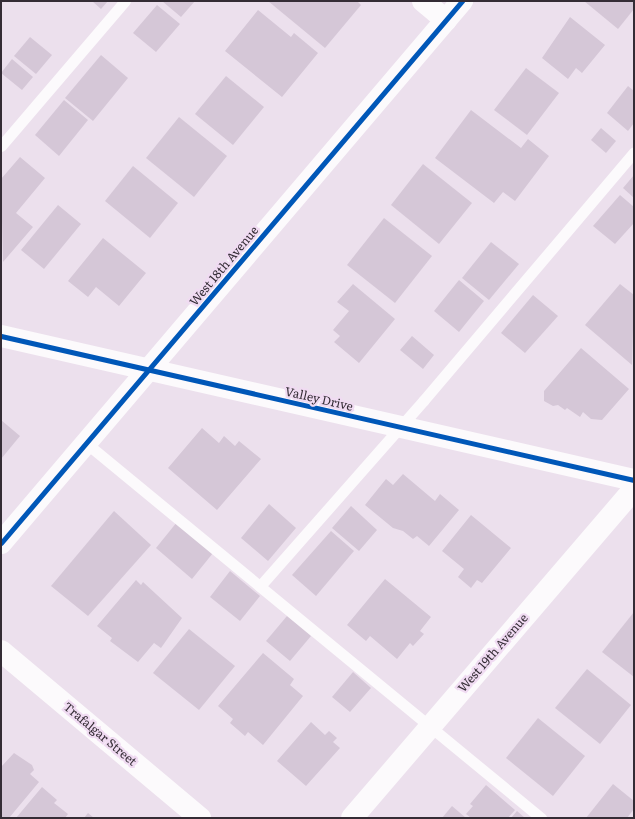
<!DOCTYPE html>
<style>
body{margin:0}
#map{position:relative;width:635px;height:819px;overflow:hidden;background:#ece0ed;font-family:Literata,serif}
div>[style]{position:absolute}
.building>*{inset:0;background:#d5c7d7}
.lane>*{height:11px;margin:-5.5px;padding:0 5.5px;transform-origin:5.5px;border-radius:5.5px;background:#fcfafc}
.street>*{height:22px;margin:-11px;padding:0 11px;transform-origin:11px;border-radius:11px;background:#fcfafc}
.cycleway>*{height:5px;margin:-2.5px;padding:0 2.5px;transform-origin:2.5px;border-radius:2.5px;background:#0057b8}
span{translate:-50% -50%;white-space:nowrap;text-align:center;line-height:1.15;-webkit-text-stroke:4.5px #f0dbf2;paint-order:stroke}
.street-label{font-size:12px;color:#342c35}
.frame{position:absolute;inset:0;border:2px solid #342c35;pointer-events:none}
</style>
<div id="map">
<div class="building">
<i style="clip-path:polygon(92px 1px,108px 1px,101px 9px)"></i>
<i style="clip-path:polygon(162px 1px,195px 1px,181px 17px)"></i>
<i style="clip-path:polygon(268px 1px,357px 1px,361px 5px,325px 48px)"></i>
<i style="clip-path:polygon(584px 1px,634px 1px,634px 9px,618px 29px)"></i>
<i style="clip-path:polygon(157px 5px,180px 24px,156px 52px,133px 33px)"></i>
<i style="clip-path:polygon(258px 10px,291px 37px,294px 33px,318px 53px,282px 97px,225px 51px)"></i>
<i style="clip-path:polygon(570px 17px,605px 45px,582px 73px,576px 68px,568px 79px,542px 58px)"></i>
<i style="clip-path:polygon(30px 37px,52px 55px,36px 74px,14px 56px)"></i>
<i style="clip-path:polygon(101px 55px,128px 78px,93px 121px,65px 98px)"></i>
<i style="clip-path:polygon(12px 59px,33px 77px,22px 90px,1px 73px)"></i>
<i style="clip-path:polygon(526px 68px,559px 93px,527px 135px,494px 110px)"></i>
<i style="clip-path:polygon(226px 76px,264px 107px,233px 145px,195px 114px)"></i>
<i style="clip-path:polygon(628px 86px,634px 91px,634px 123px,628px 131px,607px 113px)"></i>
<i style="clip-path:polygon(64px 100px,88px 120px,59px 156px,35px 135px)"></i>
<i style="clip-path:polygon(471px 110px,521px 148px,528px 139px,549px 156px,515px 201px,503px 192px,494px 203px,435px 158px)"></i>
<i style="clip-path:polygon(179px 117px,227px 156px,194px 197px,146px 158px)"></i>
<i style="clip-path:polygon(601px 128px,616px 141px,606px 153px,591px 140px)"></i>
<i style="clip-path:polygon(20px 157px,45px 178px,16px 213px,33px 227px,3px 262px,1px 179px)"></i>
<i style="clip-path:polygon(423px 164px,472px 203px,439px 244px,391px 205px)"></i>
<i style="clip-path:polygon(133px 166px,178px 203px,150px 238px,105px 201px)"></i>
<i style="clip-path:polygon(634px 175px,634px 198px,623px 188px)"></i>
<i style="clip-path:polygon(620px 195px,634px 207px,634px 223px,615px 244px,593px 226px)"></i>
<i style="clip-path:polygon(58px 205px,81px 224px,44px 269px,21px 250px)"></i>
<i style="clip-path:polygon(384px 218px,432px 256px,395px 303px,347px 265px)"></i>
<i style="clip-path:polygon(103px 238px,146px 273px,119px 306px,96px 287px,88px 297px,68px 281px)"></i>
<i style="clip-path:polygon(491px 242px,519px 264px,489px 300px,462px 278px)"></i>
<i style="clip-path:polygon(459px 280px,484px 301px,459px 332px,434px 311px)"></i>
<i style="clip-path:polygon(353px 284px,395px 319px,359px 363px,334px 342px,340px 336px,333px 330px,349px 311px,337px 302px)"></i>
<i style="clip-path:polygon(620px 284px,634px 295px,632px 365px,585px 325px)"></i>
<i style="clip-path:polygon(533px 295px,558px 316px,525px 353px,501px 333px)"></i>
<i style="clip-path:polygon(412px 336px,434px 355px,423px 369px,400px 350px)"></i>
<i style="clip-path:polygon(581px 348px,629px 389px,602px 420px,591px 419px,583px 412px,580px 417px,567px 408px,565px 410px,558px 405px,553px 406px,544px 401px,544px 391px)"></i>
<i style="clip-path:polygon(1px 420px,20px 436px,1px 459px)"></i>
<i style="clip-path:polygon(202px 428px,219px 443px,224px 436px,235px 446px,239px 441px,261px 459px,217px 510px,168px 468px)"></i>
<i style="clip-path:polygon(403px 474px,435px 501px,440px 494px,459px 510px,429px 546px,417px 536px,413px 539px,403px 531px,393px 528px,365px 505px,386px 479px,393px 485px)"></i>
<i style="clip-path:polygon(269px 504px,296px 528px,268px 561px,241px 538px)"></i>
<i style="clip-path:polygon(351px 506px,377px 530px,359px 551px,332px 528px)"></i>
<i style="clip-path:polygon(114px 511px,151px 545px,88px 616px,51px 586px)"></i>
<i style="clip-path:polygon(471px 515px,511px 548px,482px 583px,477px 580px,471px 588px,458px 577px,464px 569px,442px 551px)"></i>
<i style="clip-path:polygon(177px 522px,213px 553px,192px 579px,156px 548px)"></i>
<i style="clip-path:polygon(331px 531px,354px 551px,316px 596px,292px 575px)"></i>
<i style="clip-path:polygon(230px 571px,260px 596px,240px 621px,210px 597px)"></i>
<i style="clip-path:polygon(385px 579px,431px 617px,420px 631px,424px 634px,413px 646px,410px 643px,397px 659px,370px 636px,366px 641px,347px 625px)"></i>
<i style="clip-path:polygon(136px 580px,141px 585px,143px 582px,182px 618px,161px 648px,154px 643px,138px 662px,110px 641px,112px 638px,97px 626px)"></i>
<i style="clip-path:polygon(634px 612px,634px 677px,602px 652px)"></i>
<i style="clip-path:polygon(287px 616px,311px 636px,290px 661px,266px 641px)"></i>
<i style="clip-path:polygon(189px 629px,235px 666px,199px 710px,153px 673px)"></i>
<i style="clip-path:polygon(263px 653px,294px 679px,290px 685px,303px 696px,263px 745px,248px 732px,245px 736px,230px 723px,233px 719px,218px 706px)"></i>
<i style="clip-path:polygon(587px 669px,631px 705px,600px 744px,555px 708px)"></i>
<i style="clip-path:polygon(353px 672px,371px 688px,350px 712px,332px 697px)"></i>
<i style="clip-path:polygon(538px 718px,585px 756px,553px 796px,506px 758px)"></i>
<i style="clip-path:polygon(311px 722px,325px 735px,329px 731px,337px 738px,333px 742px,340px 748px,306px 786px,277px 761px)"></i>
<i style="clip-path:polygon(14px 753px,32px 765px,34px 770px,30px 774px,39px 782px,9px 818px,1px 818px,1px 767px)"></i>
<i style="clip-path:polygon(613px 784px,634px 801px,634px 809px,627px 818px,586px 818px)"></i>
<i style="clip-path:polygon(486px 785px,515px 810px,508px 818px,471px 818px,466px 814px,473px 806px,470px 804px)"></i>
<i style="clip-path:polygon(42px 787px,57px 800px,54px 803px,68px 814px,65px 818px,16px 818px)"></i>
<i style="clip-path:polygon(452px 806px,466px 818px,442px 818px)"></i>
<i style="clip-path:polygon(517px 811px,525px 818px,511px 818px)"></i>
<i style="clip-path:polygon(88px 813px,94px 818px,84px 818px)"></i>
</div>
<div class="lane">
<i style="left:1px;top:146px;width:191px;rotate:-49.5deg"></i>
<i style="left:86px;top:443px;width:590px;rotate:39.49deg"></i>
<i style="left:260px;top:586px;width:247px;rotate:-48.6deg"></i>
<i style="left:423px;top:401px;width:326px;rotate:-49.7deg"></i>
</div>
<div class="street">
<i style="left:423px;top:1px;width:30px;rotate:40deg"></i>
<i style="left:1px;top:336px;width:649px;rotate:12.82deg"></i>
<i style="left:1px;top:543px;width:712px;rotate:-49.62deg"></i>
<i style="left:1px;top:651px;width:260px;rotate:40deg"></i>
<i style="left:352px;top:818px;width:433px;rotate:-49.4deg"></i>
</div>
<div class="cycleway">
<i style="left:1px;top:336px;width:649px;rotate:12.82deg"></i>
<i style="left:1px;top:543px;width:712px;rotate:-49.62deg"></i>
</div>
<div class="street-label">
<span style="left:224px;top:266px;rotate:-50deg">West 18th Avenue</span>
<span style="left:319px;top:399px;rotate:13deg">Valley Drive</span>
<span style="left:493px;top:653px;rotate:-49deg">West 19th Avenue</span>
<span style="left:100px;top:734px;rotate:40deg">Trafalgar Street</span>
</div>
<div class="frame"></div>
</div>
